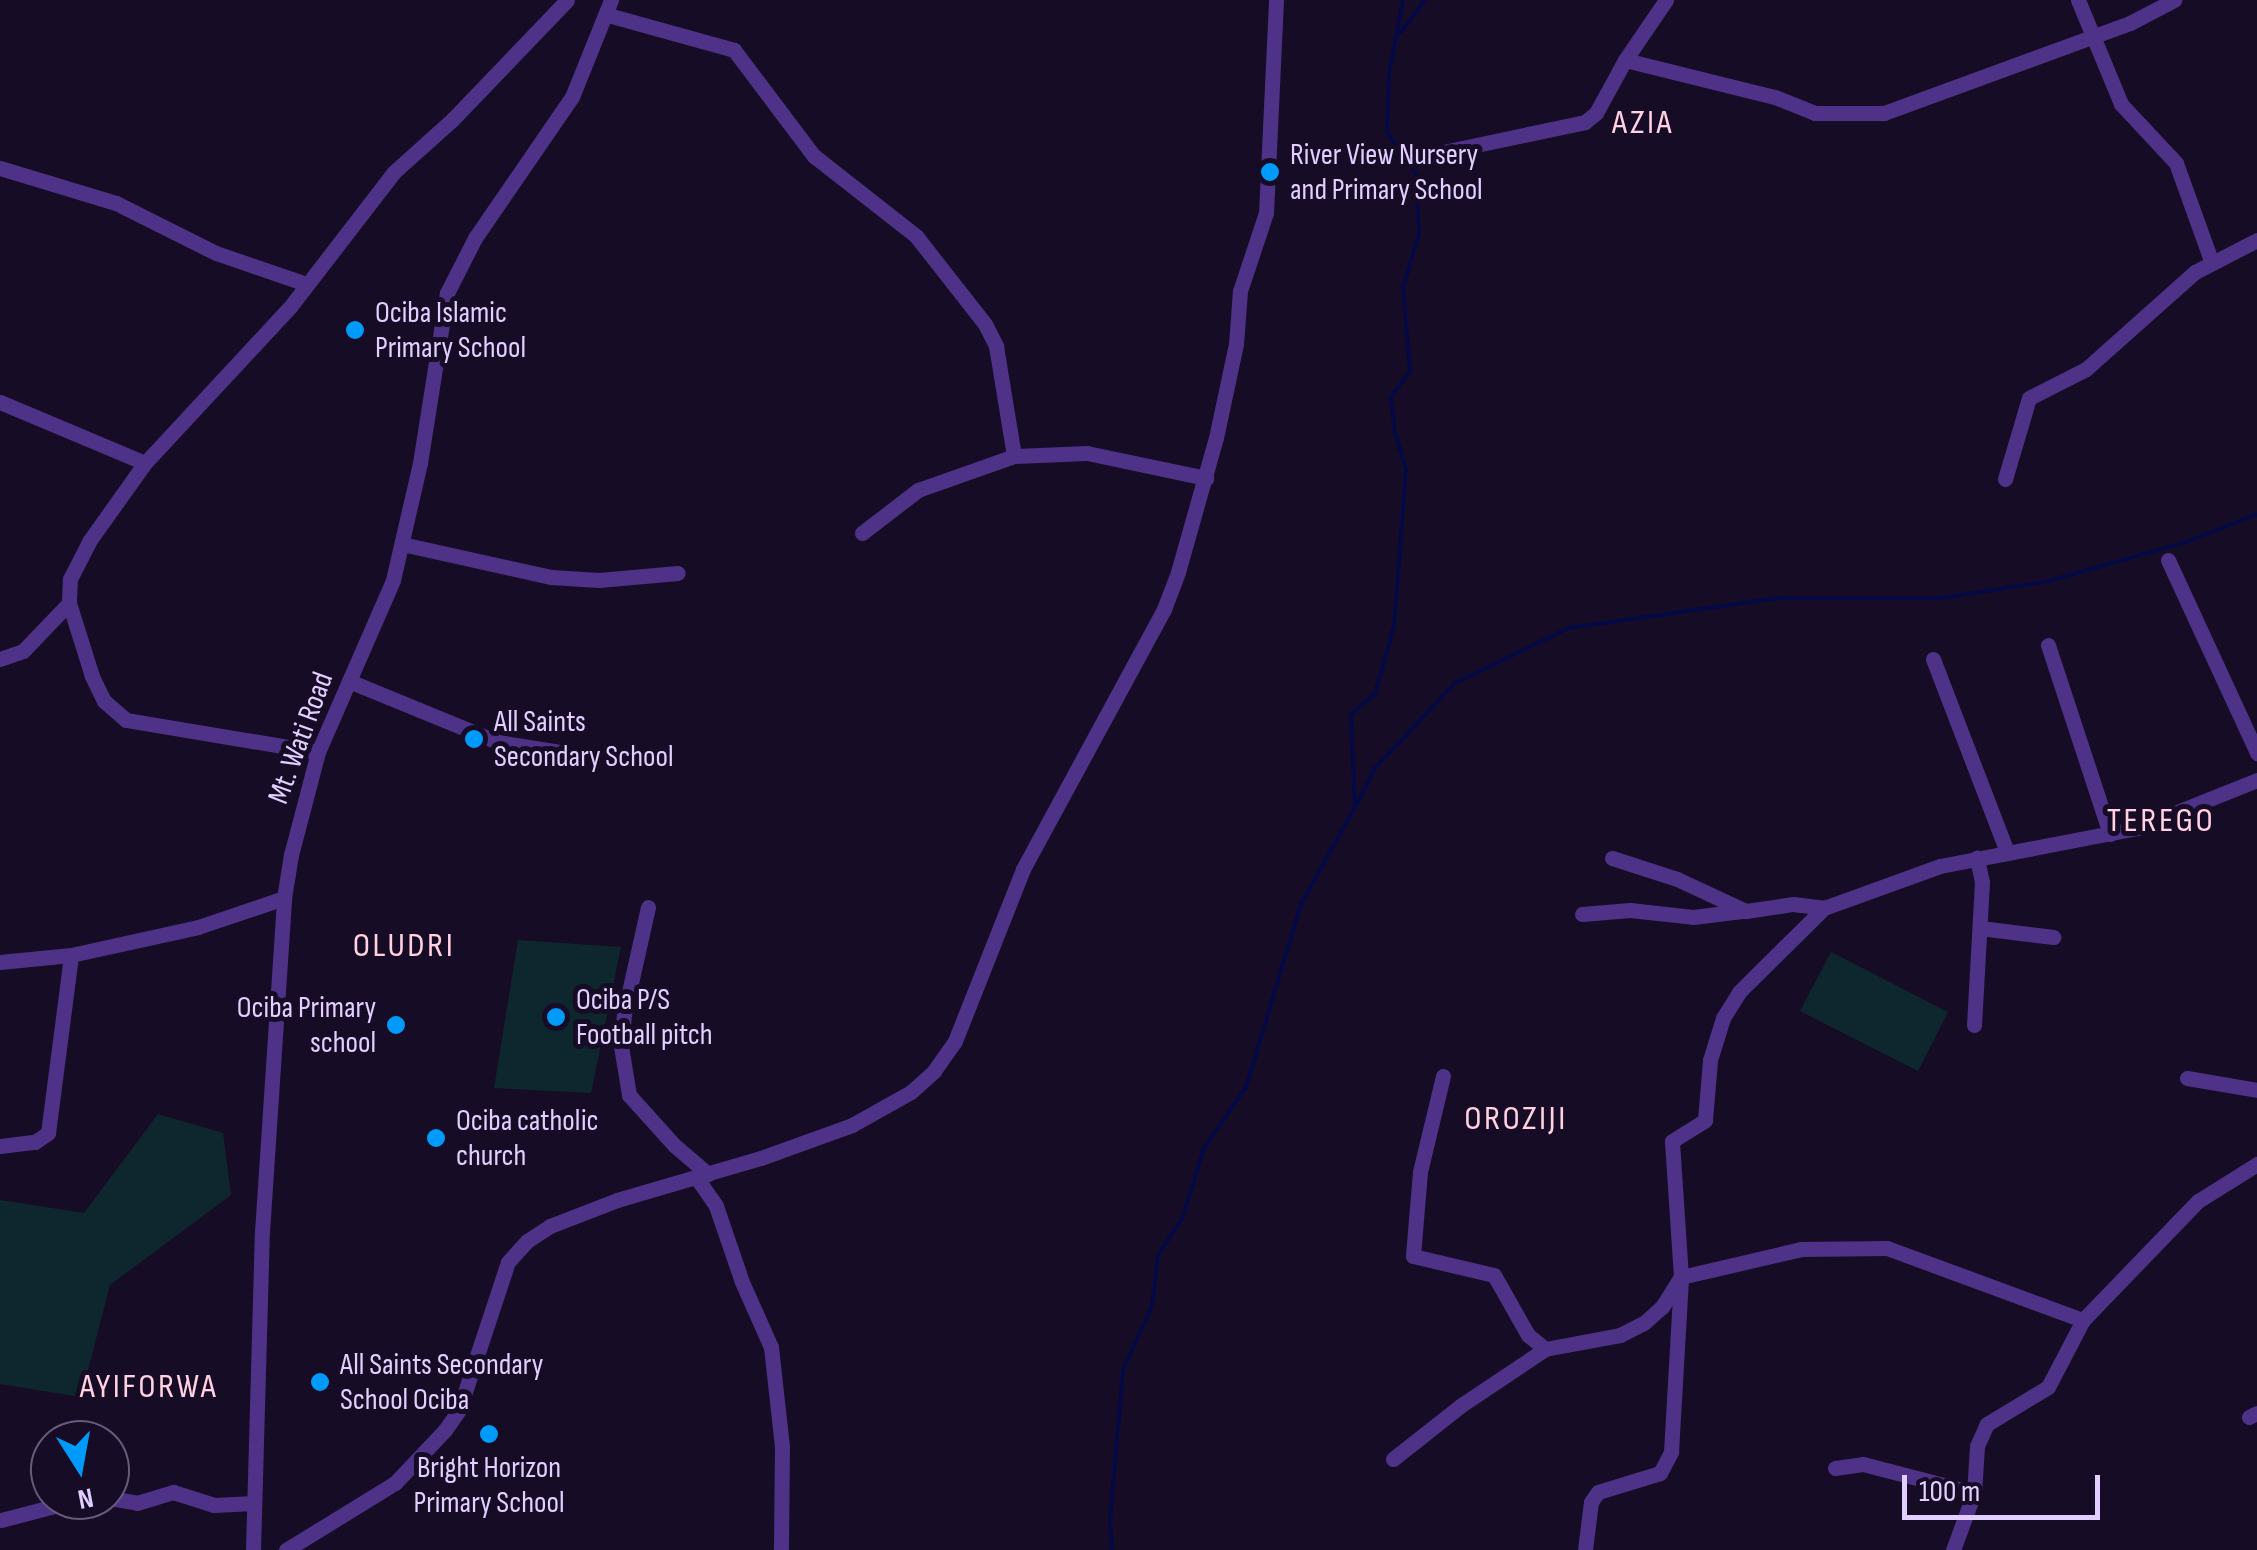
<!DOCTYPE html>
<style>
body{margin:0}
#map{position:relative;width:2257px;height:1550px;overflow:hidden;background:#170c25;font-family:"Sofia Sans Condensed",sans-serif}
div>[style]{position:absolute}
.green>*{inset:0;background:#0e272f}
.stream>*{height:4px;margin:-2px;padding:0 2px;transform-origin:2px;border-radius:2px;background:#040945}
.street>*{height:15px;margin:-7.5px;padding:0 7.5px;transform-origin:7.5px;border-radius:7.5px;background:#4e3288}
.dots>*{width:28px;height:28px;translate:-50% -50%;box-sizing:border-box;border:5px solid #170c25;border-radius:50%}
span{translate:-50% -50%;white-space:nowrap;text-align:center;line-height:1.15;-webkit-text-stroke:10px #170c25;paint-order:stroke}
.poi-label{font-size:30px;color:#e2cfff}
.left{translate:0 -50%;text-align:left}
.right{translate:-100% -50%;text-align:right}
.street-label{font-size:30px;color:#e2cfff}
.quarter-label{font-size:35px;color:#ffd1e1;letter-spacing:2.5px}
.north{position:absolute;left:30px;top:1420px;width:100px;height:100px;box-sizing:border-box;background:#170c25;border:2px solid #685a7c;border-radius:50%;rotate:169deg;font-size:28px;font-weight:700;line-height:40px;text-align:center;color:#e2cfff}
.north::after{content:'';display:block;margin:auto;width:35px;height:45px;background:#009afa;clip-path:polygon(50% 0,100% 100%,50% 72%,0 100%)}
.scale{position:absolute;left:1902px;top:1475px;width:198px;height:45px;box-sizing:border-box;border:5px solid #e2cfff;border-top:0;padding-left:12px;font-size:30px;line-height:35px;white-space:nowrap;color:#e2cfff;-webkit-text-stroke:8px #170c25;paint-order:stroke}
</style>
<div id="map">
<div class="green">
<i style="clip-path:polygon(518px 940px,621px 947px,591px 1093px,494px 1088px)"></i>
<i style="clip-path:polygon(1831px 952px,1948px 1012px,1918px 1071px,1800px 1011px)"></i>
<i style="clip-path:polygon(158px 1114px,223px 1133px,231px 1195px,110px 1285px,81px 1397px,0 1384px,0 1200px,84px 1213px)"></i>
</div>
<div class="stream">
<i style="left:1401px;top:32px;width:40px;rotate:-53deg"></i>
<i style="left:1357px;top:804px;width:40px;rotate:-63.4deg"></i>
<i style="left:1375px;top:768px;width:117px;rotate:-46.7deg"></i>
<i style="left:1455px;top:683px;width:127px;rotate:-25.8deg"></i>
<i style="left:1569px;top:628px;width:211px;rotate:-8.2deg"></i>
<i style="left:1778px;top:598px;width:164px"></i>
<i style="left:1942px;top:598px;width:108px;rotate:-9deg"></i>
<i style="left:2049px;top:581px;width:142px;rotate:-15.9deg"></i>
<i style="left:2186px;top:542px;width:76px;rotate:-21.5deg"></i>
<i style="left:1112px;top:1550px;width:29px;rotate:-94deg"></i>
<i style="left:1110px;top:1521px;width:152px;rotate:-85.1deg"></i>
<i style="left:1123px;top:1370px;width:70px;rotate:-65.6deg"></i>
<i style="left:1152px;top:1306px;width:51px;rotate:-83.3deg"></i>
<i style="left:1158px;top:1255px;width:45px;rotate:-56.7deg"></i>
<i style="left:1183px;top:1217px;width:72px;rotate:-73.1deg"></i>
<i style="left:1204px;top:1148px;width:74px;rotate:-55.5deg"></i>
<i style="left:1246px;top:1087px;width:191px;rotate:-73.3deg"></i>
<i style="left:1301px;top:904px;width:111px;rotate:-60.9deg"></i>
<i style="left:1355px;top:807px;width:93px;rotate:-92.5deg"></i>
<i style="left:1351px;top:714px;width:31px;rotate:-40deg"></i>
<i style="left:1375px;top:694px;width:71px;rotate:-74.4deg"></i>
<i style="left:1394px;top:626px;width:157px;rotate:-85.6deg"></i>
<i style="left:1406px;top:469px;width:37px;rotate:-107deg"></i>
<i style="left:1395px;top:434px;width:37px;rotate:-96deg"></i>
<i style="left:1391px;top:397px;width:32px;rotate:-54deg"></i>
<i style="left:1410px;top:371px;width:83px;rotate:-94.8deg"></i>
<i style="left:1403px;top:288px;width:57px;rotate:-73.8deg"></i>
<i style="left:1419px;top:233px;width:59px;rotate:-92.9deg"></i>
<i style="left:1416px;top:174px;width:51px;rotate:-124.6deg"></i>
<i style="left:1387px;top:132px;width:58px;rotate:-88deg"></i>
<i style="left:1389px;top:74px;width:75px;rotate:-79.3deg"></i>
</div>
<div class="street">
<i style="left:2078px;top:0;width:113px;rotate:67.5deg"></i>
<i style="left:2121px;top:104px;width:81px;rotate:47deg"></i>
<i style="left:2176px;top:163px;width:106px;rotate:70.2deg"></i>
<i style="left:608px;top:15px;width:131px;rotate:15.5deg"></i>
<i style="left:734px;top:50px;width:133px;rotate:53deg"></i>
<i style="left:814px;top:156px;width:130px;rotate:38.1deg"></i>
<i style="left:916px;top:236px;width:112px;rotate:51.9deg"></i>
<i style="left:985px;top:324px;width:25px;rotate:63deg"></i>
<i style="left:996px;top:346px;width:111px;rotate:80.7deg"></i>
<i style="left:1014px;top:456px;width:73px;rotate:-2.4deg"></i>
<i style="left:1087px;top:453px;width:122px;rotate:11.9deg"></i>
<i style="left:1625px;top:60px;width:73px;rotate:-55.7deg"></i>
<i style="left:1443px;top:152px;width:145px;rotate:-11.9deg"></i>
<i style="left:1585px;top:122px;width:14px;rotate:-39deg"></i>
<i style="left:1596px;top:113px;width:60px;rotate:-61.3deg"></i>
<i style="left:1625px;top:60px;width:154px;rotate:13.9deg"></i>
<i style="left:1775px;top:97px;width:43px;rotate:21.8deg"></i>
<i style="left:1815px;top:113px;width:69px"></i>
<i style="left:1884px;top:113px;width:262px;rotate:-20.1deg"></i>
<i style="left:2130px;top:23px;width:50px;rotate:-27.6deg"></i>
<i style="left:0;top:168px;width:121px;rotate:16.8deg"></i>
<i style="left:116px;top:203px;width:112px;rotate:26.6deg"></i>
<i style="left:216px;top:253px;width:95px;rotate:19deg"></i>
<i style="left:0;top:402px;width:157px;rotate:22.8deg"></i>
<i style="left:2005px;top:479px;width:84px;rotate:-73.5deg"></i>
<i style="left:2029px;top:398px;width:64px;rotate:-27deg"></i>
<i style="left:2086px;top:369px;width:146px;rotate:-41.7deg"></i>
<i style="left:2195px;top:272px;width:70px;rotate:-27.3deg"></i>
<i style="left:862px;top:533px;width:71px;rotate:-37.5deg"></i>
<i style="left:918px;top:490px;width:102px;rotate:-19.5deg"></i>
<i style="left:402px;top:544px;width:153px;rotate:12.5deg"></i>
<i style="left:551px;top:577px;width:48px;rotate:3.6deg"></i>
<i style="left:599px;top:580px;width:79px;rotate:-5.1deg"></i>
<i style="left:2168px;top:560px;width:213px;rotate:65.2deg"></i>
<i style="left:2048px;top:645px;width:199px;rotate:71.8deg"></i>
<i style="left:0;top:659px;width:24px;rotate:-19deg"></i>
<i style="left:23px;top:651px;width:66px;rotate:-46.2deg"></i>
<i style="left:1933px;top:659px;width:207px;rotate:69deg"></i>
<i style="left:349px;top:681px;width:161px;rotate:22.3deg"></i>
<i style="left:498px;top:742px;width:77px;rotate:9deg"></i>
<i style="left:318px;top:752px;width:195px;rotate:-170.5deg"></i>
<i style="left:126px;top:720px;width:29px;rotate:-139deg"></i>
<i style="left:104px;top:701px;width:28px;rotate:-116deg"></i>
<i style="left:92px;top:676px;width:77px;rotate:-107.5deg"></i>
<i style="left:69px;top:603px;width:24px;rotate:-88deg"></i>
<i style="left:70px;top:579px;width:44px;rotate:-62.9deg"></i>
<i style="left:90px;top:540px;width:95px;rotate:-54.5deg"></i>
<i style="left:145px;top:463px;width:213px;rotate:-47.1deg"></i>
<i style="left:290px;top:307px;width:170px;rotate:-52.4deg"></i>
<i style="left:394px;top:172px;width:78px;rotate:-41.9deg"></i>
<i style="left:452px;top:120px;width:166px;rotate:-46.2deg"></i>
<i style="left:1612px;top:858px;width:68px;rotate:17.9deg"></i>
<i style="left:1677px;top:879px;width:76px;rotate:24.9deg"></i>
<i style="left:1746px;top:911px;width:48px;rotate:-8.5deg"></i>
<i style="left:1793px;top:904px;width:31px;rotate:7deg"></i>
<i style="left:1824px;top:908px;width:123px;rotate:-19.9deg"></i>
<i style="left:1940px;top:866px;width:201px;rotate:-10.9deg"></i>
<i style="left:2137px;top:828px;width:129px;rotate:-21.8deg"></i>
<i style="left:648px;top:907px;width:110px;rotate:102.6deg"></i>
<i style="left:624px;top:1014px;width:32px;rotate:95deg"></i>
<i style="left:621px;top:1046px;width:50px;rotate:80.7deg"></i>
<i style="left:629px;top:1095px;width:67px;rotate:48deg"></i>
<i style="left:674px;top:1145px;width:45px;rotate:40.5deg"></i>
<i style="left:1582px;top:914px;width:48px;rotate:-4.8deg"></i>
<i style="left:1630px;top:910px;width:63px;rotate:6.3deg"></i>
<i style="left:1693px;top:917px;width:49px;rotate:-7deg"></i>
<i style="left:1980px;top:928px;width:74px;rotate:7deg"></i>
<i style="left:0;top:962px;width:71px;rotate:-5.6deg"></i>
<i style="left:71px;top:955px;width:130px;rotate:-12.4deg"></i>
<i style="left:198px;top:927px;width:91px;rotate:-18.6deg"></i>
<i style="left:1974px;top:1025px;width:143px;rotate:-86.8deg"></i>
<i style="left:1982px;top:882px;width:25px;rotate:-102deg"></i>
<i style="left:1443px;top:1076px;width:99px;rotate:103.5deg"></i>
<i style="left:1420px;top:1172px;width:84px;rotate:94.8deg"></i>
<i style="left:1413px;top:1256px;width:83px;rotate:13.2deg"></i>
<i style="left:1494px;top:1275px;width:69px;rotate:60.5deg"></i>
<i style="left:1528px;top:1335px;width:22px;rotate:39deg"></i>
<i style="left:1545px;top:1349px;width:76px;rotate:-10.6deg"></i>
<i style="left:1620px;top:1335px;width:27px;rotate:-27deg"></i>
<i style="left:1644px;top:1323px;width:24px;rotate:-42deg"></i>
<i style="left:1662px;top:1307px;width:36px;rotate:-58deg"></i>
<i style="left:1681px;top:1277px;width:136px;rotate:-93.8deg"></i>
<i style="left:1672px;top:1141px;width:39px;rotate:-32deg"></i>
<i style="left:1705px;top:1120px;width:60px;rotate:-85.2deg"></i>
<i style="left:1710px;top:1060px;width:44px;rotate:-72.8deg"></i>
<i style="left:1723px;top:1018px;width:31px;rotate:-58deg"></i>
<i style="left:1739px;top:992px;width:120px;rotate:-44.7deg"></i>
<i style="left:2187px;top:1078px;width:71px;rotate:9.7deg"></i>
<i style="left:0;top:1146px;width:35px;rotate:-7deg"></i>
<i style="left:35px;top:1142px;width:16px;rotate:-35deg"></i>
<i style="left:48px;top:1133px;width:179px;rotate:-82.6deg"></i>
<i style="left:696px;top:1177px;width:35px;rotate:55deg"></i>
<i style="left:716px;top:1206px;width:80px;rotate:71.1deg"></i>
<i style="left:742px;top:1282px;width:71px;rotate:66deg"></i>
<i style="left:771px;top:1347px;width:101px;rotate:83.7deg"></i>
<i style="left:782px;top:1447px;width:103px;rotate:90.6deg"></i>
<i style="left:2249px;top:1417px;width:9px;rotate:-27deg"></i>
<i style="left:1393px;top:1459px;width:85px;rotate:-38.3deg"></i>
<i style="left:1460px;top:1406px;width:102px;rotate:-33.8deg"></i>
<i style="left:1835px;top:1468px;width:28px;rotate:-8deg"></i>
<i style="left:1863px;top:1464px;width:115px;rotate:14.6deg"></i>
<i style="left:110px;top:1498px;width:27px;rotate:10deg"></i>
<i style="left:137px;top:1503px;width:38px;rotate:-17deg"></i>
<i style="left:173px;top:1492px;width:43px;rotate:17.6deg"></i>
<i style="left:214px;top:1505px;width:40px;rotate:-2.9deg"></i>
<i style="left:1px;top:1520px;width:79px;rotate:-14.7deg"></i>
<i style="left:253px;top:1550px;width:318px;rotate:-88.4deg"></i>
<i style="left:262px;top:1232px;width:335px;rotate:-86.2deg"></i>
<i style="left:284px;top:898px;width:44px;rotate:-80.8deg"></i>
<i style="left:291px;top:855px;width:106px;rotate:-75.3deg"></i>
<i style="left:318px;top:752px;width:188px;rotate:-66.4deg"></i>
<i style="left:393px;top:580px;width:120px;rotate:-77deg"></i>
<i style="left:420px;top:463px;width:172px;rotate:-81deg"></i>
<i style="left:447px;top:293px;width:62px;rotate:-63deg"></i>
<i style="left:475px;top:238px;width:171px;rotate:-55.5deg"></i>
<i style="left:572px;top:97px;width:105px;rotate:-68.1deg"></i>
<i style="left:286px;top:1550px;width:128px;rotate:-31.6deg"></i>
<i style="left:395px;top:1483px;width:73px;rotate:-46.7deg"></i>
<i style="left:445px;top:1430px;width:24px;rotate:-55deg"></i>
<i style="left:459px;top:1410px;width:156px;rotate:-71.7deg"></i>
<i style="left:508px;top:1262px;width:28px;rotate:-48deg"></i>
<i style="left:527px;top:1241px;width:27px;rotate:-33deg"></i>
<i style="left:550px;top:1226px;width:72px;rotate:-21.2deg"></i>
<i style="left:617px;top:1200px;width:150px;rotate:-16.3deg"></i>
<i style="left:761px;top:1158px;width:97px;rotate:-19.9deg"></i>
<i style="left:852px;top:1125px;width:68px;rotate:-29.2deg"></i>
<i style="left:911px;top:1092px;width:31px;rotate:-42deg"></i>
<i style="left:934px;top:1071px;width:37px;rotate:-55deg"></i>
<i style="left:955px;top:1041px;width:185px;rotate:-68.4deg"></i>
<i style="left:1023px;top:869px;width:296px;rotate:-61.5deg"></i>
<i style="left:1164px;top:609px;width:40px;rotate:-69deg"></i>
<i style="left:1178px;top:572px;width:139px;rotate:-74.2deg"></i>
<i style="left:1216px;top:438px;width:96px;rotate:-78deg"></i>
<i style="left:1236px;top:344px;width:53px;rotate:-85.7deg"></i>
<i style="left:1240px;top:291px;width:82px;rotate:-71.6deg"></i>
<i style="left:1266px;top:213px;width:213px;rotate:-87.3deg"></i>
<i style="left:1585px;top:1550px;width:48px;rotate:-82.9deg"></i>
<i style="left:1591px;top:1502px;width:12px;rotate:-55deg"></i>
<i style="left:1598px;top:1492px;width:65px;rotate:-17deg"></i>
<i style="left:1660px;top:1473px;width:24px;rotate:-62deg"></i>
<i style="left:1671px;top:1452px;width:175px;rotate:-86.7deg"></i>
<i style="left:1681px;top:1277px;width:123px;rotate:-13.1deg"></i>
<i style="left:1801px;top:1249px;width:86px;rotate:-0.7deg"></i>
<i style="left:1887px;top:1248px;width:209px;rotate:20.2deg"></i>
<i style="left:1953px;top:1550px;width:61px;rotate:-69.8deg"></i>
<i style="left:1974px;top:1493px;width:47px;rotate:-86.3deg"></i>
<i style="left:1977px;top:1446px;width:24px;rotate:-66deg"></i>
<i style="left:1987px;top:1424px;width:71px;rotate:-31.2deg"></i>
<i style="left:2048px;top:1387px;width:76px;rotate:-62.4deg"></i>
<i style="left:2083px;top:1320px;width:165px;rotate:-46deg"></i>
<i style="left:2198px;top:1201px;width:70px;rotate:-32.1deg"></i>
</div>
<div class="dots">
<i style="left:1270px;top:172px;background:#009afa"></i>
<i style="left:355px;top:330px;background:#009afa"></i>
<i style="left:474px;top:739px;background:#009afa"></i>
<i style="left:556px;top:1017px;background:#009afa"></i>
<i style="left:396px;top:1025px;background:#009afa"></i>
<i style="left:436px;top:1138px;background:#009afa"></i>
<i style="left:320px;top:1382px;background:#009afa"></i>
<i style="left:489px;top:1434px;background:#009afa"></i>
</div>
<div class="poi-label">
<span class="left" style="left:1290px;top:172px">River View Nursery<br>and Primary School</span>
<span class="left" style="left:375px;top:330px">Ociba Islamic<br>Primary School</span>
<span class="left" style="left:494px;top:739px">All Saints<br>Secondary School</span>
<span class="left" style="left:576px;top:1017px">Ociba P/S<br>Football pitch</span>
<span class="right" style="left:376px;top:1025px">Ociba Primary<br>school</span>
<span class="left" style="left:456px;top:1138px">Ociba catholic<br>church</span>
<span class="left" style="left:340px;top:1382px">All Saints Secondary<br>School Ociba</span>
<span style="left:489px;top:1485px">Bright Horizon<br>Primary School</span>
</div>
<div class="street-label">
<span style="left:301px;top:738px;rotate:-70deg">Mt. Wati Road</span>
</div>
<div class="quarter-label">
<span style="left:1643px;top:123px">AZIA</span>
<span style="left:2161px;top:821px">TEREGO</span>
<span style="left:404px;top:946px">OLUDRI</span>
<span style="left:1516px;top:1119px">OROZIJI</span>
<span style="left:149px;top:1387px">AYIFORWA</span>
</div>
<div class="north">N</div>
<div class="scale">100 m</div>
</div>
